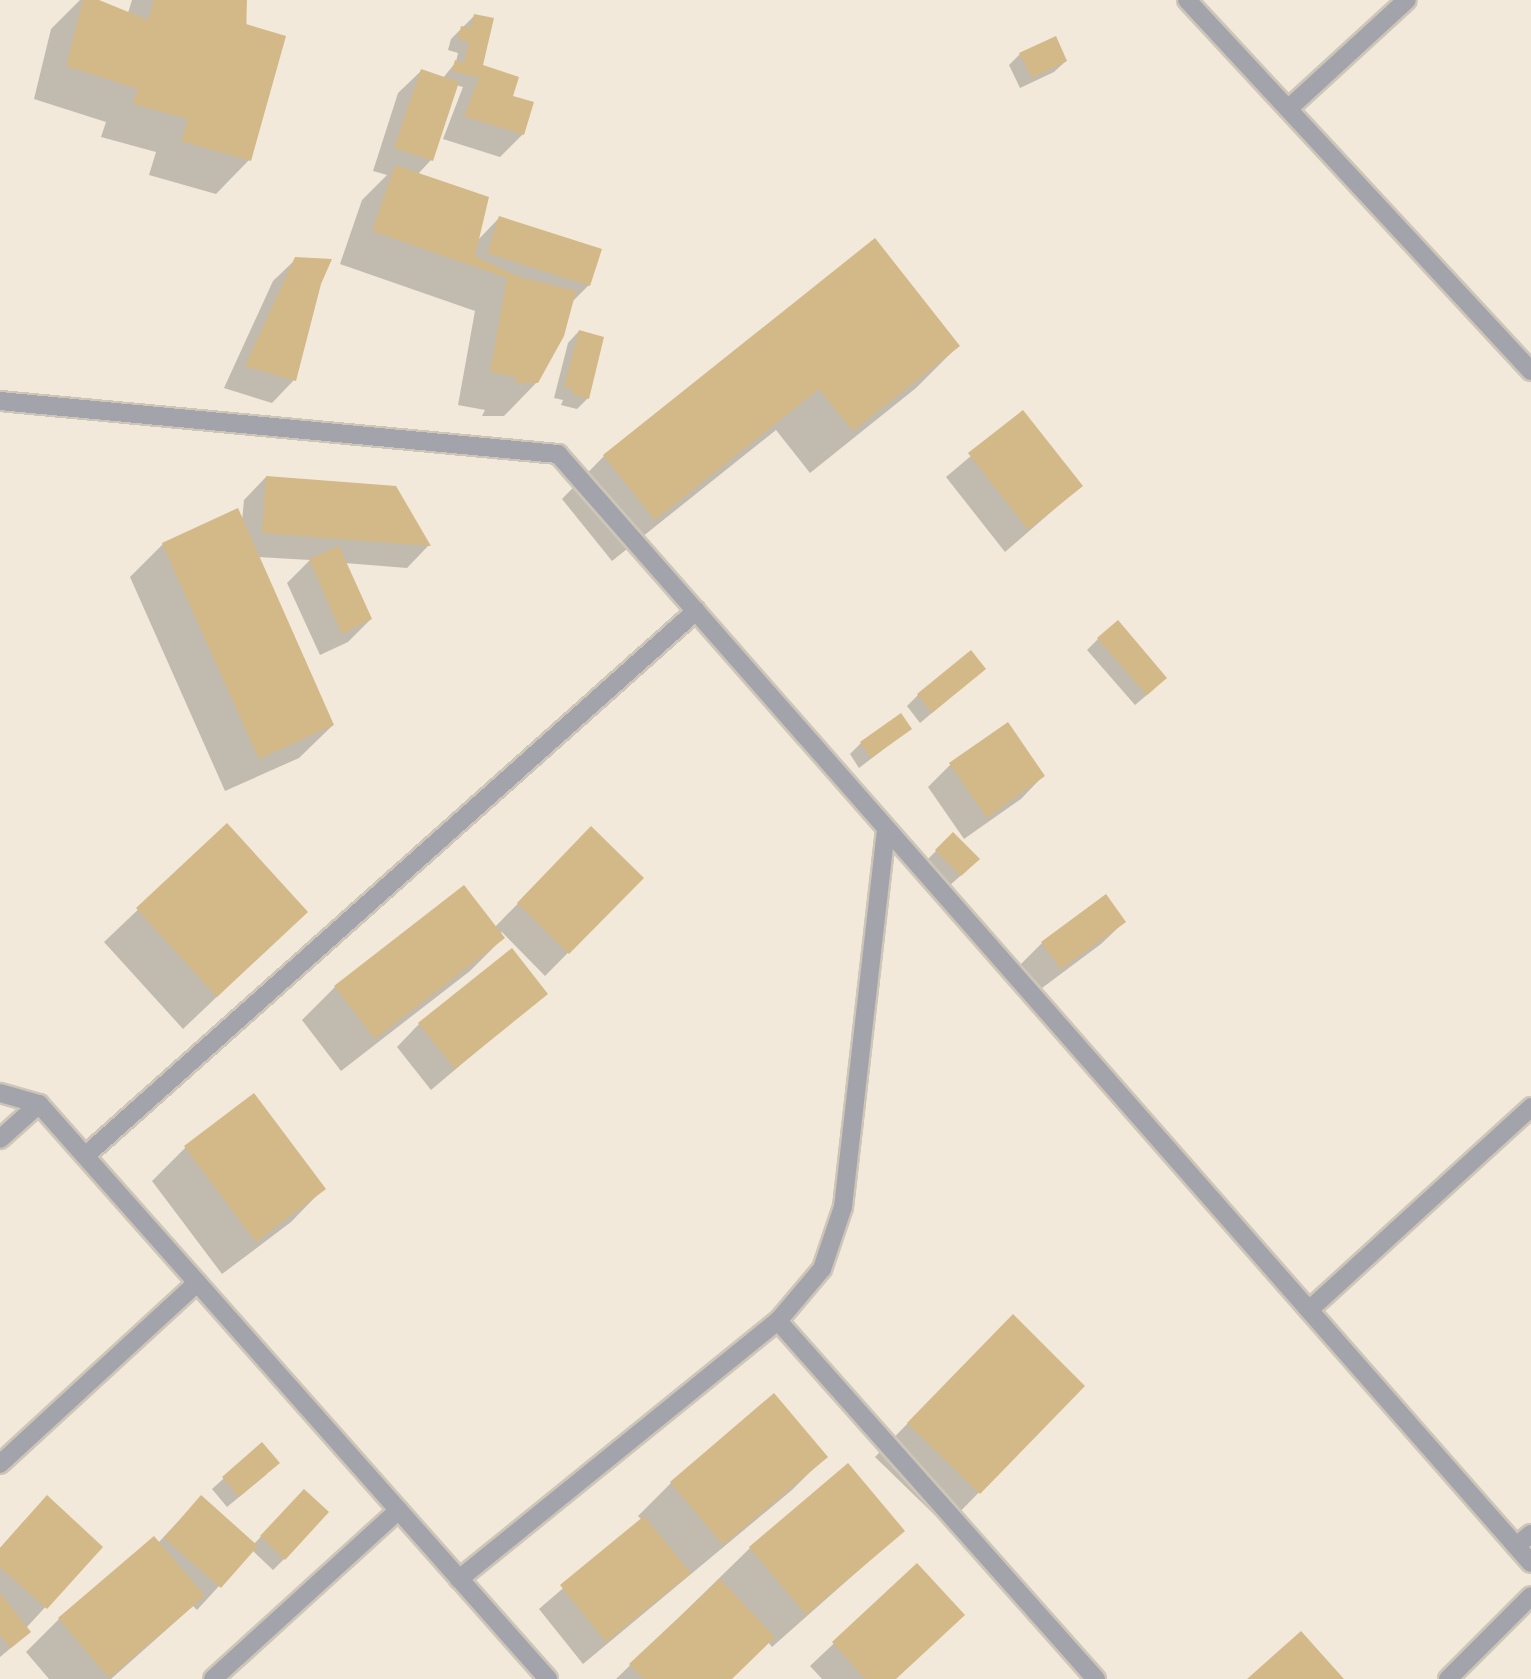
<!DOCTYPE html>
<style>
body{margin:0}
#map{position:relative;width:1531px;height:1679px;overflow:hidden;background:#f2e9da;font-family:"Public Sans",sans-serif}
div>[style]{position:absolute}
.shadow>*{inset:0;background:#0003}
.building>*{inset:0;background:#d3b888}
.roads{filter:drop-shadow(2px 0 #cdc6b8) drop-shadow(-2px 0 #cdc6b8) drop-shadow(0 2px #cdc6b8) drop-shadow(0 -2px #cdc6b8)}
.street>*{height:18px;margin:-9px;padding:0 9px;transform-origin:9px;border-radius:9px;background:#a3a4ab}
span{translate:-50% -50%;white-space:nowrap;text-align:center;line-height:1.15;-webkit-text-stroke:4.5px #fff;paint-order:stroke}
</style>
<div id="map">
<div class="shadow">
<i style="clip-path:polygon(80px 0,95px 0,128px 13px,132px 0,246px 0,249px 160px,216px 194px,149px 175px,156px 152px,101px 137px,106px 122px,34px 99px,51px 29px)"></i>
<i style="clip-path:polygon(475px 15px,480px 71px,511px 97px,523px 134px,500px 157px,443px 139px,463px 87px,456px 85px,431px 160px,418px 174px,477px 241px,499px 218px,589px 285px,571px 303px,537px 382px,504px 416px,482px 416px,485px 410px,458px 405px,475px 311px,340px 264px,362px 200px,387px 175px,373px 171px,398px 93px,421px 71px,443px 78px,456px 62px,458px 53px,448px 50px,451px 39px)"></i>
<i style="clip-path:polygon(1020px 54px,1066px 61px,1054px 72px,1020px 88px,1009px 65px)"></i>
<i style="clip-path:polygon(875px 240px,958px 346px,916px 388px,810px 473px,776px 430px,612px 561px,562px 499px,604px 456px)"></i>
<i style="clip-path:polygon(296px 259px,320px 284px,294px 380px,272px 403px,224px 388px,273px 281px)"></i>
<i style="clip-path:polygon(579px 331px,588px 398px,577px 409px,561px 405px,563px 400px,554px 398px,568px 343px)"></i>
<i style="clip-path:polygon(1023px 412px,1081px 486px,1005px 552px,946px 477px)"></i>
<i style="clip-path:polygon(266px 477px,429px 545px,407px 568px,345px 563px,371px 619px,348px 642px,320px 655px,287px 583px,310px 560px,258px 557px,333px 725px,299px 758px,225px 791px,130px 577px,163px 544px,242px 521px,244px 500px)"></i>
<i style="clip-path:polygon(1098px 639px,1154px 689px,1135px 705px,1087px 650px)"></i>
<i style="clip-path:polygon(984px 669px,920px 723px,907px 706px,918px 695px)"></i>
<i style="clip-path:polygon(910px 729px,859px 768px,850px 754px,861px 743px)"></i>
<i style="clip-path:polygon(950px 765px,1043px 776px,1021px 799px,964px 839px,928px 787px)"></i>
<i style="clip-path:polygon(227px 825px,306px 912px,183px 1029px,104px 942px)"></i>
<i style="clip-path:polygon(953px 834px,967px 870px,949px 886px,925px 862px)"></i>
<i style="clip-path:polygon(569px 851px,642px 878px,545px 976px,501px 931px,503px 938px,470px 971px,341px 1071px,302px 1020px,335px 987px,495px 927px)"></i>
<i style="clip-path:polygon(1124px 922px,1101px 944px,1038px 991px,1020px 965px,1042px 943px)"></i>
<i style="clip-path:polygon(546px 993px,431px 1090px,397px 1047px,419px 1024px)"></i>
<i style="clip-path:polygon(254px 1095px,324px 1188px,291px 1222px,222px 1274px,152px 1181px,185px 1148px)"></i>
<i style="clip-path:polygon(980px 1349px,1083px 1386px,946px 1526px,875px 1457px)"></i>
<i style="clip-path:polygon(262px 1444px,267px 1474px,227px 1507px,212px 1489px)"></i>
<i style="clip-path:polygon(826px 1456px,792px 1490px,583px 1664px,539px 1609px,642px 1520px,638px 1516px,671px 1483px)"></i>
<i style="clip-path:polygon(201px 1497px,254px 1544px,293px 1502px,284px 1559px,273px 1570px,252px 1550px,197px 1610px,193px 1606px,111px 1679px,49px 1679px,26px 1652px,59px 1619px,158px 1543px)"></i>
<i style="clip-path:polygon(25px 1520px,101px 1547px,26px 1628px,18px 1642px,0 1657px,0 1548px)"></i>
<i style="clip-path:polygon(903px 1531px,772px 1647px,768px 1642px,731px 1679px,616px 1679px,750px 1548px)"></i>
<i style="clip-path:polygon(917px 1565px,896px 1679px,822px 1679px,810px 1666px)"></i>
</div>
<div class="building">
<i style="clip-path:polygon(83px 0,99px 0,148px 20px,154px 0,247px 0,246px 24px,286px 36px,251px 161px,181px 141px,188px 119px,133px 104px,138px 89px,66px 66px)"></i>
<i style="clip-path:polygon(474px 14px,494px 18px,483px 65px,519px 77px,513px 96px,534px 102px,524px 135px,464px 116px,479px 78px,452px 71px,455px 60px,464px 63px,469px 42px,458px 39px,461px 26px,471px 28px)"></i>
<i style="clip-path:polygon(1056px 36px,1067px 61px,1032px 78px,1019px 53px)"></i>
<i style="clip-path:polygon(421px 69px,459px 82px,433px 161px,394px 148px)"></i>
<i style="clip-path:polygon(395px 165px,489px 197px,475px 256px,519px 277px,576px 291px,564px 336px,538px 383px,514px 383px,517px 377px,490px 372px,507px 278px,372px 231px)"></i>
<i style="clip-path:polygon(499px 216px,602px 249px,590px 286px,487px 253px)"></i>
<i style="clip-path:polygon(875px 238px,960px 346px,853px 431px,819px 389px,655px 520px,603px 455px)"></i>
<i style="clip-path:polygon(295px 257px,332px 259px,321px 284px,296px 381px,245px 366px)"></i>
<i style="clip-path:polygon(579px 330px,604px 337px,589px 399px,572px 394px,573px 389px,564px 387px)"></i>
<i style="clip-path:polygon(1023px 410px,1083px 486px,1028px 530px,968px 453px)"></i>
<i style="clip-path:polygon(266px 476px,396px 486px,431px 546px,262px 533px)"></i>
<i style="clip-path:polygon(238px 508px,334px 725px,259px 759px,162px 543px)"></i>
<i style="clip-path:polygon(339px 546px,372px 619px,342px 634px,309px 559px)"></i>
<i style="clip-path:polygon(1118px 620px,1167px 678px,1147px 695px,1097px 638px)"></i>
<i style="clip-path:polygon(971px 650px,986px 669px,932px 713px,917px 694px)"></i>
<i style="clip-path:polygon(901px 713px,912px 729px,871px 758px,860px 742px)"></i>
<i style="clip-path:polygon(1008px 722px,1045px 776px,987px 818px,949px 763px)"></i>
<i style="clip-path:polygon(227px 823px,308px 912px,217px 997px,136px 908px)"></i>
<i style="clip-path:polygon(591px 826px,644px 878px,569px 954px,517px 903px)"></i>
<i style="clip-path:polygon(953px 832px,980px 859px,961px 876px,935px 850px)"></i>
<i style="clip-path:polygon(464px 885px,505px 938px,375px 1039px,334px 986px)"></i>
<i style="clip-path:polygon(1106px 894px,1126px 922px,1061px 969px,1041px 942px)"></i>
<i style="clip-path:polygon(512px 948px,548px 994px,455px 1069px,418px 1023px)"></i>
<i style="clip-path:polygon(254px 1093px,326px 1189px,256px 1242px,184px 1146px)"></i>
<i style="clip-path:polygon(1013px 1314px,1085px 1386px,980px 1494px,907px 1423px)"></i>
<i style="clip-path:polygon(774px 1393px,828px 1457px,723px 1545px,670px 1482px)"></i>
<i style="clip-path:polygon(262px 1442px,280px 1463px,239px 1497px,222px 1477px)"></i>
<i style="clip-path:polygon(848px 1463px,905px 1531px,806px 1615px,749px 1547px)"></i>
<i style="clip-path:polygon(304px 1489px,329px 1512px,285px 1560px,260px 1536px)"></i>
<i style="clip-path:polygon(47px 1495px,103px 1547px,47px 1609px,0 1567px,0 1548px)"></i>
<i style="clip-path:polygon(201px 1495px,258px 1546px,221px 1588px,164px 1538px)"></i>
<i style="clip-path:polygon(644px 1516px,691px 1573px,606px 1642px,560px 1585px)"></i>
<i style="clip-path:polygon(154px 1536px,205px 1596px,109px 1678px,58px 1618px)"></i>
<i style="clip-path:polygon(917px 1563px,965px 1615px,896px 1679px,865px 1679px,832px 1642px)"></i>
<i style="clip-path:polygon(720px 1579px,775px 1637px,732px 1679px,643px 1679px,629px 1664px)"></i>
<i style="clip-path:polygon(0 1593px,31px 1632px,11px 1648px,0 1635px)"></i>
<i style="clip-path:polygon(1301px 1631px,1344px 1679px,1247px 1679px)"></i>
</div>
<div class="roads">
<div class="street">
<i style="left:1187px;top:0;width:506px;rotate:47.16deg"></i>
<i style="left:1288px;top:109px;width:161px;rotate:-42.5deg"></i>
<i style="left:0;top:401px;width:561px;rotate:5.43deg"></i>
<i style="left:558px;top:454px;width:1475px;rotate:48.74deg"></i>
<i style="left:0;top:1093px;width:41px;rotate:15.8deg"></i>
<i style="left:39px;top:1104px;width:768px;rotate:48.48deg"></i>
<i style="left:0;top:1139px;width:52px;rotate:-41.9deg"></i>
<i style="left:85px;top:1156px;width:819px;rotate:-41.73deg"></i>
<i style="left:1309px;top:1310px;width:301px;rotate:-42.4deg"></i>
<i style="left:778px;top:1321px;width:479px;rotate:48.4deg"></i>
<i style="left:0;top:1464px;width:268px;rotate:-42.6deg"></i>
<i style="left:1516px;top:1546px;width:19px;rotate:-39deg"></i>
<i style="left:459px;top:1579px;width:410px;rotate:-39deg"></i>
<i style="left:778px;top:1321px;width:68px;rotate:-49.8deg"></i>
<i style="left:822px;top:1269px;width:65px;rotate:-71.3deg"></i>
<i style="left:843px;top:1207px;width:380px;rotate:-83.5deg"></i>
<i style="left:213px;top:1679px;width:251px;rotate:-42.3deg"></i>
<i style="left:1448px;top:1679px;width:117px;rotate:-45deg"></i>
</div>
</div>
</div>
